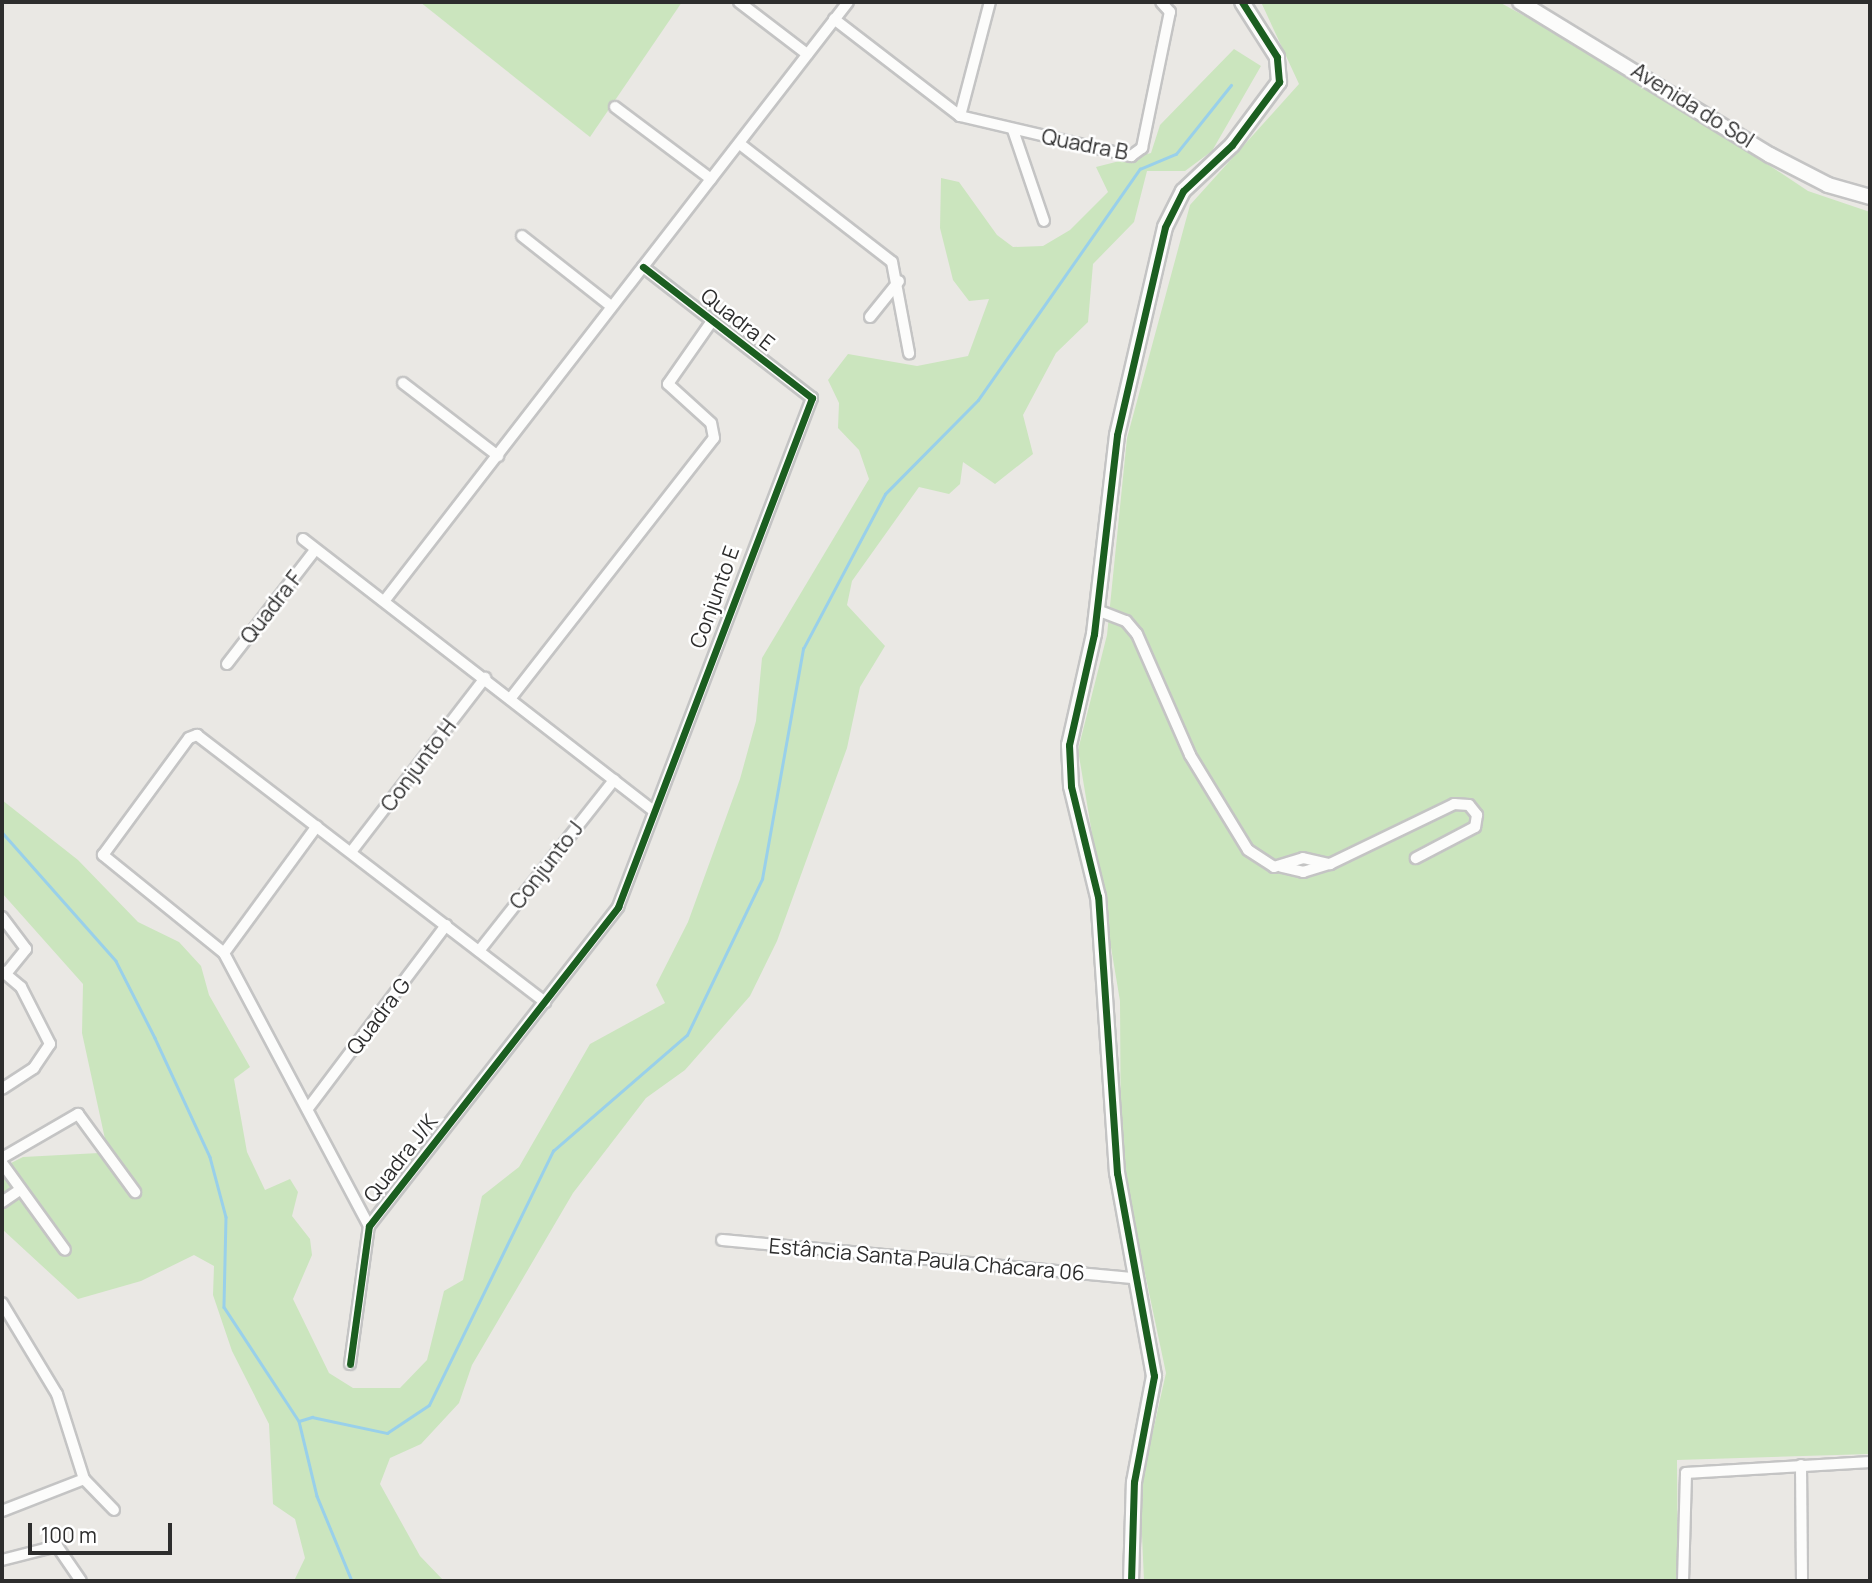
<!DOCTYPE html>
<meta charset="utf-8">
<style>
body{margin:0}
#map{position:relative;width:1872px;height:1583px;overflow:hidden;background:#eae8e4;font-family:Manrope,sans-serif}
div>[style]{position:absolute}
.green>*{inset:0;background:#cbe5be}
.stream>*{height:2.5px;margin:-1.25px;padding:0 1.25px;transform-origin:1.25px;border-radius:1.25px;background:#99d0ea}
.roads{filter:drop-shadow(2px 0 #c4c4c4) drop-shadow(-2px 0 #c4c4c4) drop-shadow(0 2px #c4c4c4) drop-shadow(0 -2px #c4c4c4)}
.street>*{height:10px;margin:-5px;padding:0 5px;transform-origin:5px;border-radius:5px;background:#fcfcfb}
.secondary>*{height:14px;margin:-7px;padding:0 7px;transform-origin:7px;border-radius:7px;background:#fcfcfb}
.cycleway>*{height:7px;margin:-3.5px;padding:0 3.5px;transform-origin:3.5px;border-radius:3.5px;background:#1b5e20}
span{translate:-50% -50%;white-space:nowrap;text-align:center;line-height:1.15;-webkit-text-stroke:5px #fff;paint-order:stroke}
.street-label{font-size:21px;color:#2d2d2d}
.frame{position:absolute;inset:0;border:4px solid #2d2d2d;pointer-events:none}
.scale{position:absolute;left:28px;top:1523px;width:144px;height:32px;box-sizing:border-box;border:4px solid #2d2d2d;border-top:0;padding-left:9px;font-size:21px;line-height:24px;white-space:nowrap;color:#2d2d2d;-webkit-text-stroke:5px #fff;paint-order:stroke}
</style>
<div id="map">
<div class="green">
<i style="clip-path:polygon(420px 2px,682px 2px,590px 137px)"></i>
<i style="clip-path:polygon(1261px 2px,1499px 2px,1635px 76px,1808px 191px,1870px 212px,1870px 1454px,1677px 1460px,1678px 1581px,1144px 1581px,1140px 1489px,1166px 1373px,1121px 1160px,1120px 1001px,1078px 750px,1107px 635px,1127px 438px,1190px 205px,1299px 84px)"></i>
<i style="clip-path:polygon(1234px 49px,1261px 66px,1212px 151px,1185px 171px,1147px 171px,1134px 222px,1093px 264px,1088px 322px,1056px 353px,1023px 415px,1033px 454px,995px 484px,963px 462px,960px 484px,949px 494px,919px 487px,852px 581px,847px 605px,885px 646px,860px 687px,847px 748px,777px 941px,750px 996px,685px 1070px,646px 1098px,573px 1193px,472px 1365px,459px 1403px,421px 1444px,390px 1458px,380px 1484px,420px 1556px,444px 1581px,294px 1581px,305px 1558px,295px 1519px,273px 1504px,269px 1424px,232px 1351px,213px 1295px,214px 1266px,194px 1255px,141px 1281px,78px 1299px,2px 1229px,3px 1167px,23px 1157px,99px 1153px,105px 1139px,82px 1033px,83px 984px,2px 893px,2px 800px,78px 860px,138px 922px,179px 942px,201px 966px,209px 995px,250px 1067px,234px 1079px,247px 1152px,265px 1190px,290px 1179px,298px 1192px,292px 1216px,310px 1239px,312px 1255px,293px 1299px,329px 1373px,353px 1388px,400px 1388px,427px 1360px,444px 1291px,463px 1280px,482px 1196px,519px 1167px,590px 1044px,665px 1003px,656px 985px,688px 922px,740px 779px,756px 721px,762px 658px,869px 479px,859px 450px,838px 428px,839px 403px,828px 380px,848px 354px,917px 366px,968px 356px,989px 299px,969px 301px,953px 280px,940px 228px,941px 178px,959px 182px,997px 235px,1013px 247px,1043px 246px,1070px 230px,1108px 192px,1096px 167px,1151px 153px,1160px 125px)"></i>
</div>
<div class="stream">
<i style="left:2px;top:832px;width:172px;rotate:48.5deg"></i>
<i style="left:116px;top:961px;width:86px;rotate:63.1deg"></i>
<i style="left:155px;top:1038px;width:131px;rotate:65.2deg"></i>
<i style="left:210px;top:1157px;width:62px;rotate:75.1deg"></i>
<i style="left:226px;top:1217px;width:90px;rotate:91.3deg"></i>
<i style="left:224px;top:1307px;width:136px;rotate:56.7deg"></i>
<i style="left:299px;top:1421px;width:77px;rotate:76.5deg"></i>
<i style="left:317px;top:1496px;width:92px;rotate:67.6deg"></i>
<i style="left:299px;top:1421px;width:14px;rotate:-17deg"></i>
<i style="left:312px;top:1417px;width:77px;rotate:12deg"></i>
<i style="left:387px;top:1433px;width:50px;rotate:-33.7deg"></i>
<i style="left:429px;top:1405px;width:283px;rotate:-64deg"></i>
<i style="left:553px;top:1151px;width:177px;rotate:-40.9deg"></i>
<i style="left:687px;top:1035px;width:173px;rotate:-64.3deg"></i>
<i style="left:762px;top:879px;width:234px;rotate:-79.9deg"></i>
<i style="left:803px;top:649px;width:175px;rotate:-62.1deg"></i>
<i style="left:885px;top:494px;width:132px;rotate:-45.3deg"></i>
<i style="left:978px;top:400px;width:282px;rotate:-55deg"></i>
<i style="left:1140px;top:169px;width:39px;rotate:-23deg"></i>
<i style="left:1176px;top:154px;width:88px;rotate:-51.4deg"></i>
</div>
<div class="roads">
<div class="street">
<i style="left:739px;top:2px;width:86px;rotate:37.4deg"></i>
<i style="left:834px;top:19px;width:159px;rotate:37.6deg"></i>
<i style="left:960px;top:116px;width:176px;rotate:13.2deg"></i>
<i style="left:1131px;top:156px;width:14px;rotate:-36deg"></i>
<i style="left:1142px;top:148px;width:139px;rotate:-78.4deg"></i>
<i style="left:1170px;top:12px;width:13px;rotate:-132deg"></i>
<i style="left:615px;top:107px;width:120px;rotate:36.9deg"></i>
<i style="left:960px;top:116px;width:118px;rotate:-75.3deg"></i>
<i style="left:1013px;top:130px;width:96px;rotate:71.2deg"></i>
<i style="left:740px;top:144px;width:192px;rotate:37.8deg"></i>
<i style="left:892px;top:262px;width:93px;rotate:79.4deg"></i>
<i style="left:522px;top:236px;width:113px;rotate:38.2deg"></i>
<i style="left:870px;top:317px;width:46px;rotate:-51.1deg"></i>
<i style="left:403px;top:383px;width:120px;rotate:37.5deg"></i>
<i style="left:303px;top:539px;width:444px;rotate:37.8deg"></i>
<i style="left:385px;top:600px;width:756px;rotate:-52.25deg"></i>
<i style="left:1097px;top:610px;width:31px;rotate:21deg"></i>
<i style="left:1126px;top:621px;width:17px;rotate:50deg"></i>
<i style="left:1137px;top:634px;width:132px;rotate:66.3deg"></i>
<i style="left:1190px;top:755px;width:111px;rotate:58.6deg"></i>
<i style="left:1248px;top:850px;width:31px;rotate:33deg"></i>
<i style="left:1274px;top:867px;width:30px;rotate:-17deg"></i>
<i style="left:1303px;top:858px;width:28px;rotate:13deg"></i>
<i style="left:1330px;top:864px;width:138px;rotate:-25.8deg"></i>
<i style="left:1454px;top:804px;width:15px;rotate:4deg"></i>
<i style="left:1469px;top:805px;width:13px;rotate:51deg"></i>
<i style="left:1477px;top:815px;width:12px;rotate:99deg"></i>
<i style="left:1475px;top:827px;width:67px;rotate:152.3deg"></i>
<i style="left:227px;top:664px;width:144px;rotate:-52.3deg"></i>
<i style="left:510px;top:699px;width:331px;rotate:-52deg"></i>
<i style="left:714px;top:438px;width:15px;rotate:-101deg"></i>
<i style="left:711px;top:423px;width:58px;rotate:-137.8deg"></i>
<i style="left:668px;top:384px;width:77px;rotate:-55.1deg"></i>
<i style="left:351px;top:852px;width:220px;rotate:-52.4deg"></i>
<i style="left:1282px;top:867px;width:22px;rotate:13deg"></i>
<i style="left:1303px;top:872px;width:28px;rotate:-17deg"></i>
<i style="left:2px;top:917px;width:40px;rotate:53deg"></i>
<i style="left:26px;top:949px;width:28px;rotate:129deg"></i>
<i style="left:479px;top:951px;width:218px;rotate:-51.7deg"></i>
<i style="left:224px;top:953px;width:157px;rotate:-53.8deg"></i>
<i style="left:2px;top:971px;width:25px;rotate:40deg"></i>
<i style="left:21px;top:987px;width:64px;rotate:63deg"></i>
<i style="left:50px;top:1044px;width:29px;rotate:124deg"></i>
<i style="left:34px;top:1068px;width:38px;rotate:147deg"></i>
<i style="left:309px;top:1107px;width:228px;rotate:-53deg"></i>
<i style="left:2px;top:1158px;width:88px;rotate:-30.1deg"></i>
<i style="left:78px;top:1114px;width:97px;rotate:53.8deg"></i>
<i style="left:2px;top:1163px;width:107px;rotate:54.1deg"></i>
<i style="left:2px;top:1202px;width:22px;rotate:-34deg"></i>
<i style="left:369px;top:1226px;width:309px;rotate:-118deg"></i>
<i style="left:224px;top:953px;width:156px;rotate:-141deg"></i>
<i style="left:103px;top:855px;width:145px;rotate:-53.7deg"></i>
<i style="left:189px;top:738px;width:9px;rotate:-21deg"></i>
<i style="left:197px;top:735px;width:439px;rotate:37.5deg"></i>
<i style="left:722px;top:1240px;width:412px;rotate:5.3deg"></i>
<i style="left:2px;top:1303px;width:106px;rotate:58.9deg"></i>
<i style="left:57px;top:1394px;width:89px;rotate:72.4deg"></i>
<i style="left:84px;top:1479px;width:43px;rotate:45.9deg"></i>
<i style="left:350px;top:1364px;width:139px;rotate:-82.2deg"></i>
<i style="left:369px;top:1226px;width:405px;rotate:-52deg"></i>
<i style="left:618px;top:907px;width:545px;rotate:-69.14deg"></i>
<i style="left:812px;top:398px;width:214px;rotate:-142.2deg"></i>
<i style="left:1801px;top:1465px;width:116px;rotate:89.5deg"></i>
<i style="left:2px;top:1511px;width:88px;rotate:-21.3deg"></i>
<i style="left:2px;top:1560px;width:57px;rotate:-14.3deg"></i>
<i style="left:57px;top:1546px;width:42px;rotate:55.6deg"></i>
<i style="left:1683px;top:1581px;width:108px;rotate:-88.4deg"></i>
<i style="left:1686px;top:1473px;width:184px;rotate:-3.4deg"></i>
</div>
<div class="secondary">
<i style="left:1520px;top:2px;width:293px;rotate:31.5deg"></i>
<i style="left:1770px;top:155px;width:65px;rotate:27.3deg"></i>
<i style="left:1828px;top:185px;width:44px;rotate:15.9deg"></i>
<i style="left:1131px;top:1581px;width:99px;rotate:-88.3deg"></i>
<i style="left:1134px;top:1482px;width:108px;rotate:-79.3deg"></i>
<i style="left:1154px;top:1376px;width:206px;rotate:-100.3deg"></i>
<i style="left:1117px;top:1173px;width:277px;rotate:-93.9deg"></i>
<i style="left:1098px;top:897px;width:114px;rotate:-103.7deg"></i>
<i style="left:1071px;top:786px;width:41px;rotate:-92.8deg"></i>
<i style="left:1069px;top:745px;width:114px;rotate:-77.3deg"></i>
<i style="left:1094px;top:634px;width:200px;rotate:-83.4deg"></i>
<i style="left:1117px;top:435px;width:213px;rotate:-77deg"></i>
<i style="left:1165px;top:227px;width:40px;rotate:-63.4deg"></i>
<i style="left:1183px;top:191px;width:67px;rotate:-43.2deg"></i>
<i style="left:1232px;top:145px;width:79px;rotate:-53.3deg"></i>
<i style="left:1279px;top:82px;width:25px;rotate:-95deg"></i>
<i style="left:1277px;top:57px;width:65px;rotate:-122.5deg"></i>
</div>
</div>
<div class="cycleway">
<i style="left:350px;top:1364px;width:139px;rotate:-82.2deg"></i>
<i style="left:369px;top:1226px;width:405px;rotate:-52deg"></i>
<i style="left:618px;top:907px;width:545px;rotate:-69.14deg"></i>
<i style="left:812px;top:398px;width:214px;rotate:-142.2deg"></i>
<i style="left:1131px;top:1581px;width:99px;rotate:-88.3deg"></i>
<i style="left:1134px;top:1482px;width:108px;rotate:-79.3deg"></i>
<i style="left:1154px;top:1376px;width:206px;rotate:-100.3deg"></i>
<i style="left:1117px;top:1173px;width:277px;rotate:-93.9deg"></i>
<i style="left:1098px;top:897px;width:114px;rotate:-103.7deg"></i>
<i style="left:1071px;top:786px;width:41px;rotate:-92.8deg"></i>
<i style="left:1069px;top:745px;width:114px;rotate:-77.3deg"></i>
<i style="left:1094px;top:634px;width:200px;rotate:-83.4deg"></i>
<i style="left:1117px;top:435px;width:213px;rotate:-77deg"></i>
<i style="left:1165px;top:227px;width:40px;rotate:-63.4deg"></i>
<i style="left:1183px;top:191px;width:67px;rotate:-43.2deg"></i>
<i style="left:1232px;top:145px;width:79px;rotate:-53.3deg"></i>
<i style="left:1279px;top:82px;width:25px;rotate:-95deg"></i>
<i style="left:1277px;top:57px;width:65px;rotate:-122.5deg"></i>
</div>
<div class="street-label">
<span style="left:1693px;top:105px;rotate:32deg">Avenida do Sol</span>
<span style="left:1085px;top:144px;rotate:11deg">Quadra B</span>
<span style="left:738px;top:319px;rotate:38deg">Quadra E</span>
<span style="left:714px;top:597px;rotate:-70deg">Conjunto E</span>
<span style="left:271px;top:607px;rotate:-52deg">Quadra F</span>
<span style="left:418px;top:765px;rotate:-53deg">Conjunto H</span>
<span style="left:546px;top:865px;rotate:-52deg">Conjunto J</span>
<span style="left:378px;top:1016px;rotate:-53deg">Quadra G</span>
<span style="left:400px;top:1158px;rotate:-52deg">Quadra J/K</span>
<span style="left:927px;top:1259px;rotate:5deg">Estância Santa Paula Chácara 06</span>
</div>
<div class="frame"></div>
<div class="scale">100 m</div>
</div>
